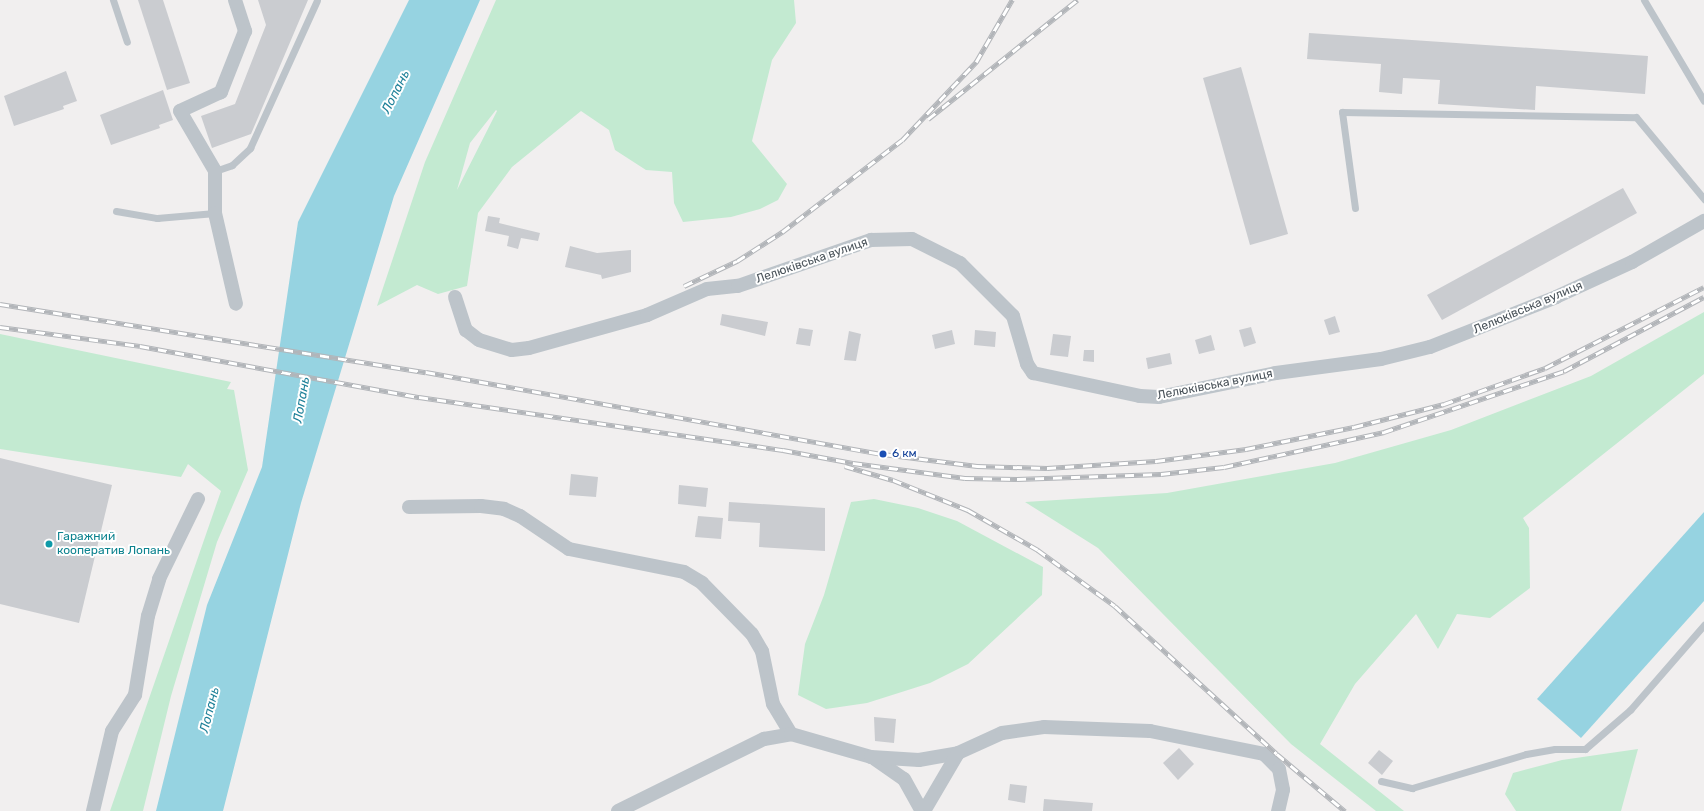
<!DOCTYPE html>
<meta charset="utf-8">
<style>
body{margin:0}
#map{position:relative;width:1704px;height:811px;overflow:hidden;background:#f1efef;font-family:Rubik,sans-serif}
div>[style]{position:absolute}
.green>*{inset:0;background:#c3ead1}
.water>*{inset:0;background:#96d3e1}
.building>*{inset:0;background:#caccd0}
.service>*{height:7px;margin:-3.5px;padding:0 3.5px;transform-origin:3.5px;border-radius:3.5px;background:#bdc4ca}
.minor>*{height:14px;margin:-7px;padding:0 7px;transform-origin:7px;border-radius:7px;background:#bdc4ca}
.rail>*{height:4.5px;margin-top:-2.25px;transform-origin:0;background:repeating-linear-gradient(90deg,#fff 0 9px,#b2b5b9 0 18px);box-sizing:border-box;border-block:1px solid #b2b5b9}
.dots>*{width:11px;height:11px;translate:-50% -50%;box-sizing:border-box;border:2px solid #fff;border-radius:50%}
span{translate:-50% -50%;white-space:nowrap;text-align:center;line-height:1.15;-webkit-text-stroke:4px #fff;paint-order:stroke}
.street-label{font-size:12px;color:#4a535a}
.transit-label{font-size:12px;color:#164399}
.left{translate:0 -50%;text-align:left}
.culture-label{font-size:12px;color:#0d838f}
.water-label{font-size:13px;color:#1e8199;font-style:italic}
</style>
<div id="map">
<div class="green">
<i style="clip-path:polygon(evenodd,496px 0,794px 0,796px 23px,772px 60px,752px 141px,787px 184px,778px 200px,760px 209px,731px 217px,683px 222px,674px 203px,672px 172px,646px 170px,615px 150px,609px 130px,581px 111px,512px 167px,478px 213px,467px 286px,438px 294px,417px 285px,377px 306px,425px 162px,496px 0,496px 110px,497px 111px,457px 190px,470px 143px,496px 110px)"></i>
<i style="clip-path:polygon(1704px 312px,1704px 374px,1523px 518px,1529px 528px,1530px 588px,1490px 618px,1457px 614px,1438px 649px,1416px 614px,1355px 684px,1320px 744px,1404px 811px,1376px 811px,1291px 744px,1098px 548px,1025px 502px,1167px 493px,1335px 463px,1451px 430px,1591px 376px)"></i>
<i style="clip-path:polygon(0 334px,231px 382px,227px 389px,234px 390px,248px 470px,217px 542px,171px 696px,143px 811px,110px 811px,221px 491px,188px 464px,181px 477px,0 449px)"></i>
<i style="clip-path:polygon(874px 499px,918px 508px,957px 521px,1043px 567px,1042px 595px,968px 664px,930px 683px,867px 703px,826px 709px,798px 695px,805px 644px,824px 595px,851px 502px)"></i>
<i style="clip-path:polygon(1638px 749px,1621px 811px,1516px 811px,1505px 794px,1513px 773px,1562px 760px)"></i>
</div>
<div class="water">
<i style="clip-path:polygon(409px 0,480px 0,394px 196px,301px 503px,223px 811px,156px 811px,207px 605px,262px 467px,298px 222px)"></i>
<i style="clip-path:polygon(1704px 512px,1704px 601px,1581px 738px,1537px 699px)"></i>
</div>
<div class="building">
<i style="clip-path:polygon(138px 0,163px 0,190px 83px,167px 90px)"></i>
<i style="clip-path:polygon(258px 0,308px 0,251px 134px,212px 148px,201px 116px,235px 104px,266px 25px)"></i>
<i style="clip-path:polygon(1309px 33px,1648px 56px,1645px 94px,1536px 86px,1535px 110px,1438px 104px,1440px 80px,1403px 78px,1402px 94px,1379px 92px,1381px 64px,1307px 59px)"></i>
<i style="clip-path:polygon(1241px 67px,1288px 234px,1250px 245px,1203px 78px)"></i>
<i style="clip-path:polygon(66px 71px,77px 101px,63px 106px,64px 109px,14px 126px,4px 96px)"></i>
<i style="clip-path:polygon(163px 90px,173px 120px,159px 125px,160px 128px,111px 145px,100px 115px)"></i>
<i style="clip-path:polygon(1623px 188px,1637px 213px,1442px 320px,1427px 295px)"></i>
<i style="clip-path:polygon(488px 216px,500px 218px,499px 223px,540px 233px,538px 241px,521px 238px,518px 249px,507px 246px,509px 236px,485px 231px)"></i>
<i style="clip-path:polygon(570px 246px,597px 253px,631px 250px,631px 272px,602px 279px,601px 275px,565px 267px)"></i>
<i style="clip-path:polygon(722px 314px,768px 322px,765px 336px,720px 325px)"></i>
<i style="clip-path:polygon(1335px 316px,1340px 332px,1329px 335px,1324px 320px)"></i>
<i style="clip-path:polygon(1251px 327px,1256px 343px,1244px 347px,1239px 330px)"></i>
<i style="clip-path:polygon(799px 328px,813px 330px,810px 346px,796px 344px)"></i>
<i style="clip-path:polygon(952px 330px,955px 344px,935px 349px,932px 335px)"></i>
<i style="clip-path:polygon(975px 330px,996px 332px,995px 347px,974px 345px)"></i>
<i style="clip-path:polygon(849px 331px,861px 334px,856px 361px,844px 360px)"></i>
<i style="clip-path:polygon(1053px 334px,1071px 336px,1068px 357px,1050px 355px)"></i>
<i style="clip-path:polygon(1211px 335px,1215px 350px,1199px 354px,1195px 340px)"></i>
<i style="clip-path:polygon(1084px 350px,1094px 350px,1094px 362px,1083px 361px)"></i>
<i style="clip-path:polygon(1170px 353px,1172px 364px,1148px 369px,1146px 358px)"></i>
<i style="clip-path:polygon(0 458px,112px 485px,79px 623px,0 604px)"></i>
<i style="clip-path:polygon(571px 474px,598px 477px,596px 497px,569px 495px)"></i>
<i style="clip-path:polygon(679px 485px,708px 488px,706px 507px,678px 504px)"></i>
<i style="clip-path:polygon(729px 502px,825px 508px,825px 551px,759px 547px,760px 523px,728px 521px)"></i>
<i style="clip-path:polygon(698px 516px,723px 518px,721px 539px,695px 537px)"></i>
<i style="clip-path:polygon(874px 717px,896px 719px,894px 743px,875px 741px)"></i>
<i style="clip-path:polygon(1179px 748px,1194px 764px,1178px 780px,1163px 763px)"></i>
<i style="clip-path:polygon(1379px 750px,1393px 761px,1382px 775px,1368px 763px)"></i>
<i style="clip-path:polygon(1010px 784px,1027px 786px,1025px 803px,1008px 800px)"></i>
<i style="clip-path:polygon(1044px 799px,1093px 803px,1092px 811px,1043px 811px)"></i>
</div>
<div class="service">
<i style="left:113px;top:0;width:44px;rotate:71.6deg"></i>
<i style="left:1644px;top:0;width:117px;rotate:59.3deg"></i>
<i style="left:215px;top:171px;width:18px;rotate:-19deg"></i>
<i style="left:232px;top:165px;width:25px;rotate:-43deg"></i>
<i style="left:250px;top:148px;width:162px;rotate:-65.6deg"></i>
<i style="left:1355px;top:208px;width:97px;rotate:-97.7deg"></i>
<i style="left:1342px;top:112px;width:294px;rotate:1deg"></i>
<i style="left:1636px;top:117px;width:107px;rotate:50.3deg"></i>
<i style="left:116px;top:211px;width:42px;rotate:9.7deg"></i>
<i style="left:157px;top:218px;width:58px;rotate:-4.9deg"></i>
<i style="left:1381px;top:781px;width:32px;rotate:13deg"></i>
<i style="left:1412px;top:788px;width:119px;rotate:-16.6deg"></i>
<i style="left:1526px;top:754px;width:29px;rotate:-10deg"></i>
<i style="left:1555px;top:749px;width:30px"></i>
<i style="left:1585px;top:749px;width:60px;rotate:-40.9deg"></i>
<i style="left:1630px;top:710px;width:113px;rotate:-49deg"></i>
</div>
<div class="minor">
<i style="left:235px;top:0;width:33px;rotate:72deg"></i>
<i style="left:245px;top:31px;width:66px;rotate:111.5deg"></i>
<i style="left:221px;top:92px;width:45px;rotate:155.1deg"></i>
<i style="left:180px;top:111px;width:69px;rotate:59.7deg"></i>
<i style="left:215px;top:171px;width:42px;rotate:90deg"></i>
<i style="left:215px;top:213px;width:93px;rotate:77deg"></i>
<i style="left:455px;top:297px;width:35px;rotate:72deg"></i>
<i style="left:466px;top:330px;width:16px;rotate:38deg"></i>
<i style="left:479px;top:340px;width:34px;rotate:17deg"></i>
<i style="left:512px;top:350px;width:17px;rotate:-7deg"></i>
<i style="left:529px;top:348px;width:123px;rotate:-15.6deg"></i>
<i style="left:647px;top:315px;width:65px;rotate:-23.4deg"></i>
<i style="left:707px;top:289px;width:31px;rotate:-6deg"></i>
<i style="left:738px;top:286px;width:141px;rotate:-19.1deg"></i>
<i style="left:871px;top:240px;width:41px;rotate:-1.4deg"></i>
<i style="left:912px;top:239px;width:54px;rotate:26.6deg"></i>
<i style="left:960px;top:263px;width:75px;rotate:45deg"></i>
<i style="left:1013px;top:316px;width:50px;rotate:73.7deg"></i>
<i style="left:1027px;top:364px;width:11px;rotate:56deg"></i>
<i style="left:1033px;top:373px;width:109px;rotate:12.1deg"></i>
<i style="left:1140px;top:396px;width:19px;rotate:3deg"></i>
<i style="left:1159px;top:397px;width:119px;rotate:-11.6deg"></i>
<i style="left:1276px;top:373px;width:106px;rotate:-7.6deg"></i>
<i style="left:1381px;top:359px;width:50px;rotate:-13.8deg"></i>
<i style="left:1430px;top:347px;width:136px;rotate:-21.6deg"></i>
<i style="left:1556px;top:297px;width:84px;rotate:-24.7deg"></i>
<i style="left:1632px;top:262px;width:83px;rotate:-29.7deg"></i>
<i style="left:409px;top:507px;width:72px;rotate:-0.8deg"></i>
<i style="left:481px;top:506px;width:23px;rotate:7deg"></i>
<i style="left:504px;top:509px;width:17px;rotate:24deg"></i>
<i style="left:520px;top:516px;width:59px;rotate:34deg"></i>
<i style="left:569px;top:549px;width:117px;rotate:11.3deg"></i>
<i style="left:684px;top:572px;width:21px;rotate:31deg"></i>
<i style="left:702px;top:583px;width:71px;rotate:45.6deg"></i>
<i style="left:752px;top:634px;width:20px;rotate:60deg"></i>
<i style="left:762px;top:651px;width:54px;rotate:78.3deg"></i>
<i style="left:773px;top:704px;width:35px;rotate:59deg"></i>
<i style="left:875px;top:759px;width:35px;rotate:35deg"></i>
<i style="left:904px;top:779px;width:37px;rotate:61deg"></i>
<i style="left:93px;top:811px;width:82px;rotate:-76.6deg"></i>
<i style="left:112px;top:731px;width:43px;rotate:-57.4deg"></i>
<i style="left:135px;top:695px;width:80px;rotate:-80.7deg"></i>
<i style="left:148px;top:616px;width:39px;rotate:-73deg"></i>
<i style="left:159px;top:579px;width:89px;rotate:-64deg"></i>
<i style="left:618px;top:811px;width:163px;rotate:-26.3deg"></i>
<i style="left:764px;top:739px;width:27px;rotate:-10deg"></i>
<i style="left:791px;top:734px;width:83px;rotate:16deg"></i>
<i style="left:871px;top:757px;width:48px;rotate:3.6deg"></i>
<i style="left:919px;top:760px;width:40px;rotate:-10deg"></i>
<i style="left:958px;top:753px;width:48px;rotate:-24.4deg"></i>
<i style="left:1002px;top:733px;width:42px;rotate:-8.1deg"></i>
<i style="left:1044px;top:727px;width:106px;rotate:2.2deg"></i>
<i style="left:1150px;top:731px;width:116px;rotate:11.4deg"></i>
<i style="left:1264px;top:754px;width:21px;rotate:45deg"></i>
<i style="left:1279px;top:769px;width:21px;rotate:79deg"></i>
<i style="left:1283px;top:790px;width:22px;rotate:103deg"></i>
<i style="left:924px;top:811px;width:67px;rotate:-59.6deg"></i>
</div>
<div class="rail">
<i style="left:928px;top:119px;width:191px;rotate:-38.6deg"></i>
<i style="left:684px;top:286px;width:59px;rotate:-25.3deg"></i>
<i style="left:737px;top:261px;width:54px;rotate:-32.8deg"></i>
<i style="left:782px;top:232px;width:151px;rotate:-37.5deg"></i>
<i style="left:902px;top:140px;width:108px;rotate:-46.5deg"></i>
<i style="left:976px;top:62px;width:72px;rotate:-59.9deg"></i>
<i style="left:0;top:304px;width:431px;rotate:9.1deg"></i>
<i style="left:426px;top:372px;width:464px;rotate:10.2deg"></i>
<i style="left:883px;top:454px;width:95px;rotate:7.3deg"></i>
<i style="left:977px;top:466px;width:70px;rotate:1.6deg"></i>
<i style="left:1047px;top:468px;width:109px;rotate:-3.7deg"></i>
<i style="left:1156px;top:461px;width:91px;rotate:-7.6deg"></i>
<i style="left:1246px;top:449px;width:110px;rotate:-11.5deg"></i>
<i style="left:1354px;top:427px;width:93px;rotate:-14.3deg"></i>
<i style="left:1444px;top:404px;width:107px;rotate:-19.6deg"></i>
<i style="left:1545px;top:368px;width:178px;rotate:-27deg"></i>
<i style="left:0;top:327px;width:141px;rotate:7.7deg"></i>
<i style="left:140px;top:346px;width:284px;rotate:10.4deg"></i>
<i style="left:419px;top:397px;width:368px;rotate:8.3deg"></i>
<i style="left:783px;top:450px;width:71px;rotate:10.5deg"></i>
<i style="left:853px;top:463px;width:113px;rotate:7.6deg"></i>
<i style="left:965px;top:478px;width:52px;rotate:1.1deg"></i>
<i style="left:1017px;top:479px;width:144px;rotate:-2deg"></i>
<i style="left:1161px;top:474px;width:63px;rotate:-6.3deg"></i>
<i style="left:1224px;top:467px;width:164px;rotate:-12.3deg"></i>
<i style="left:1384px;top:432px;width:190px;rotate:-18.7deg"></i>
<i style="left:1564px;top:371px;width:158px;rotate:-27.9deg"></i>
<i style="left:845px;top:466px;width:50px;rotate:16.3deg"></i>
<i style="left:893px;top:480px;width:81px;rotate:21.8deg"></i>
<i style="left:968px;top:510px;width:81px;rotate:29.7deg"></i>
<i style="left:1038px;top:550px;width:95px;rotate:36deg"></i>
<i style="left:1115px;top:606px;width:219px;rotate:42.4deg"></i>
<i style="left:1277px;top:754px;width:89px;rotate:40deg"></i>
</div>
<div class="dots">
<i style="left:883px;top:454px;background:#1a4fb4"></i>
<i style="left:49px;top:544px;background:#0f9aa8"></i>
</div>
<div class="street-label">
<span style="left:812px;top:261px;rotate:-19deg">Лелюківська вулиця</span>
<span style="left:1528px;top:308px;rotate:-23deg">Лелюківська вулиця</span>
<span style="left:1215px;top:385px;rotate:-11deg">Лелюківська вулиця</span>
</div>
<div class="transit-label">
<span class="left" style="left:892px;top:454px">6 км</span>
</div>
<div class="culture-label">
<span class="left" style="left:57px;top:544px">Гаражний<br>кооператив Лопань</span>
</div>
<div class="water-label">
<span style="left:396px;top:92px;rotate:-63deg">Лопань</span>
<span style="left:302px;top:400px;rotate:-80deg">Лопань</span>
<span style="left:210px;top:710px;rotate:-76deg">Лопань</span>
</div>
</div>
